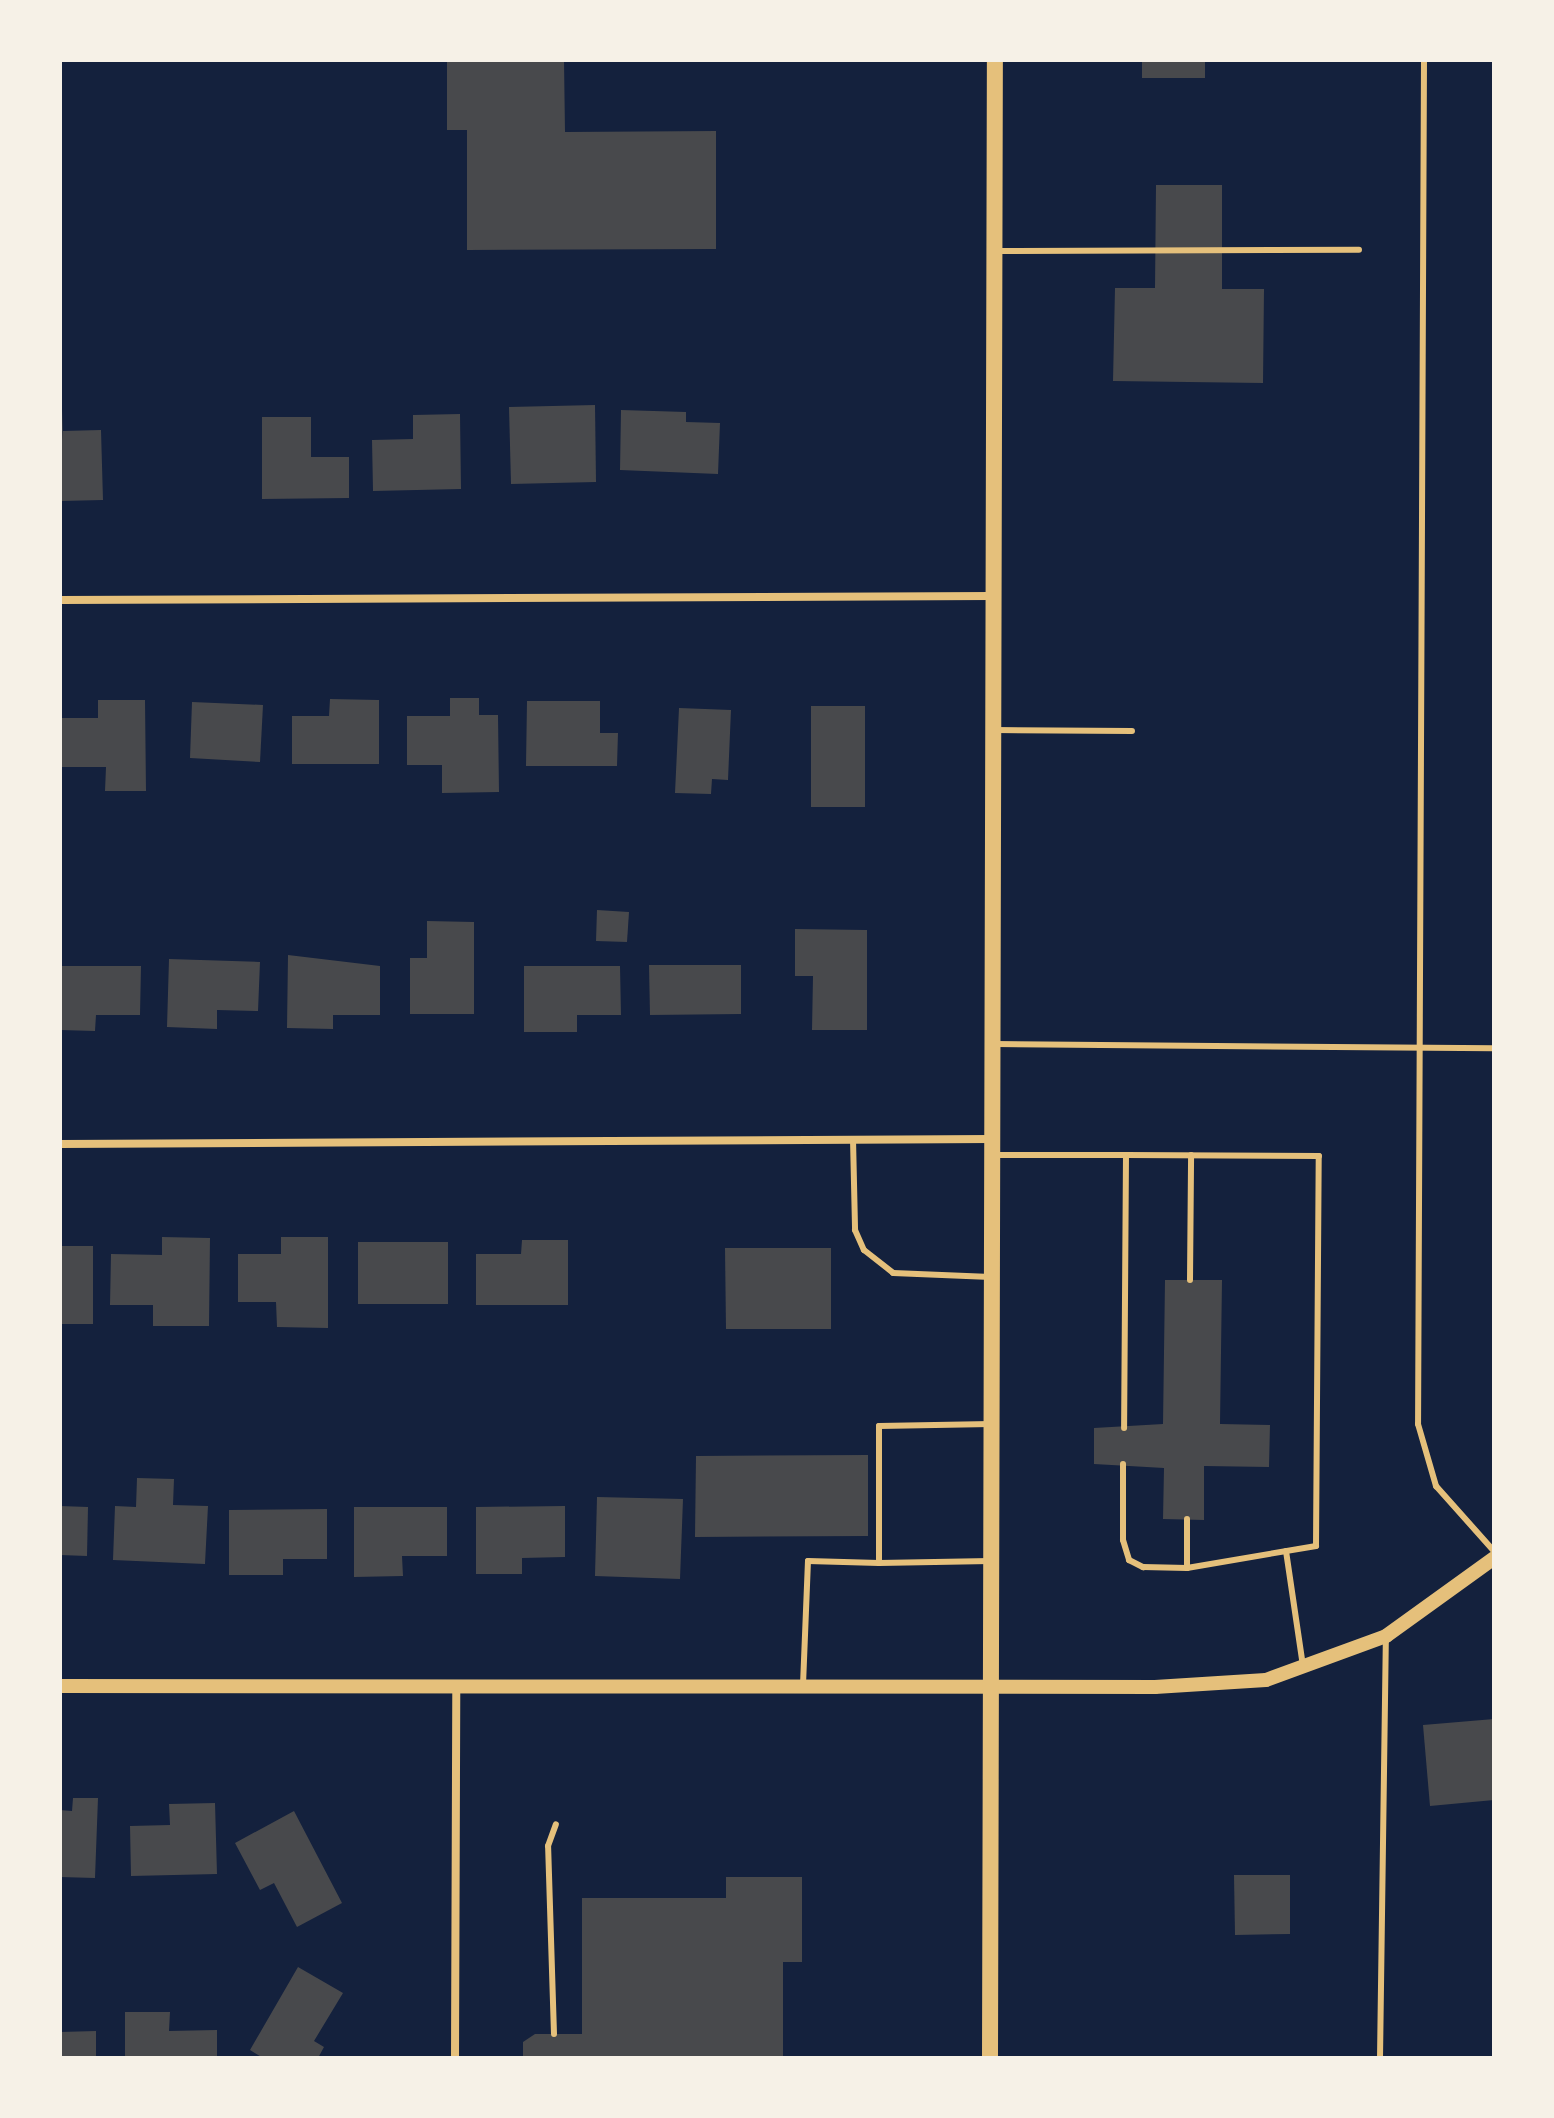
<!DOCTYPE html>
<style>
body{margin:0}
#map{position:relative;width:1554px;height:2118px;overflow:hidden;background:#14213d;font-family:"Source Sans 3",sans-serif}
div>[style]{position:absolute}
.building>*{inset:0;background:#48494c}
.service>*{height:6px;margin:-3px;padding:0 3px;transform-origin:3px;border-radius:3px;background:#e5c07b}
.minor>*{height:8px;margin:-4px;padding:0 4px;transform-origin:4px;border-radius:4px;background:#e5c07b}
.tertiary>*{height:14px;margin:-7px;padding:0 7px;transform-origin:7px;border-radius:7px;background:#e5c07b}
.secondary>*{height:16px;margin:-8px;padding:0 8px;transform-origin:8px;border-radius:8px;background:#e5c07b}
span{translate:-50% -50%;white-space:nowrap;text-align:center;line-height:1.15;-webkit-text-stroke:8px #f6f1e7;paint-order:stroke}
.frame{position:absolute;inset:0;border:62px solid #f6f1e7;pointer-events:none}
</style>
<div id="map">
<div class="building">
<i style="clip-path:polygon(447px 60px,564px 60px,565px 132px,716px 131px,716px 249px,467px 250px,467px 130px,447px 130px)"></i>
<i style="clip-path:polygon(1142px 60px,1205px 60px,1205px 78px,1142px 78px)"></i>
<i style="clip-path:polygon(1156px 185px,1222px 185px,1222px 289px,1264px 289px,1263px 383px,1113px 381px,1115px 288px,1155px 288px)"></i>
<i style="clip-path:polygon(595px 405px,596px 482px,511px 484px,509px 407px)"></i>
<i style="clip-path:polygon(63px 409px,63px 431px,101px 430px,103px 500px,60px 501px)"></i>
<i style="clip-path:polygon(621px 410px,686px 412px,686px 422px,720px 423px,718px 474px,620px 470px)"></i>
<i style="clip-path:polygon(460px 414px,461px 489px,373px 491px,372px 440px,413px 439px,413px 415px)"></i>
<i style="clip-path:polygon(262px 417px,311px 417px,311px 457px,349px 457px,349px 498px,262px 499px)"></i>
<i style="clip-path:polygon(450px 698px,479px 698px,479px 715px,498px 715px,499px 792px,442px 793px,442px 765px,407px 765px,407px 716px,450px 716px)"></i>
<i style="clip-path:polygon(330px 699px,379px 700px,379px 764px,292px 764px,292px 716px,329px 716px)"></i>
<i style="clip-path:polygon(98px 700px,145px 700px,146px 791px,105px 791px,106px 767px,60px 767px,60px 718px,98px 718px)"></i>
<i style="clip-path:polygon(527px 701px,600px 701px,600px 733px,618px 733px,617px 766px,526px 766px)"></i>
<i style="clip-path:polygon(192px 702px,263px 705px,260px 762px,190px 758px)"></i>
<i style="clip-path:polygon(811px 706px,865px 706px,865px 807px,811px 807px)"></i>
<i style="clip-path:polygon(679px 708px,731px 710px,728px 780px,712px 779px,711px 794px,675px 793px)"></i>
<i style="clip-path:polygon(597px 910px,629px 912px,627px 942px,596px 941px)"></i>
<i style="clip-path:polygon(427px 921px,474px 922px,474px 1014px,410px 1014px,410px 958px,427px 958px)"></i>
<i style="clip-path:polygon(795px 929px,867px 930px,867px 1030px,812px 1030px,813px 976px,795px 976px)"></i>
<i style="clip-path:polygon(288px 955px,380px 966px,380px 1015px,333px 1015px,333px 1029px,287px 1028px)"></i>
<i style="clip-path:polygon(169px 959px,260px 962px,258px 1011px,217px 1010px,217px 1029px,167px 1027px)"></i>
<i style="clip-path:polygon(649px 965px,741px 965px,741px 1014px,650px 1015px)"></i>
<i style="clip-path:polygon(60px 966px,141px 966px,140px 1015px,96px 1015px,95px 1031px,60px 1030px)"></i>
<i style="clip-path:polygon(524px 966px,620px 966px,621px 1015px,577px 1015px,577px 1032px,524px 1032px)"></i>
<i style="clip-path:polygon(162px 1237px,210px 1238px,209px 1326px,153px 1326px,153px 1305px,110px 1305px,111px 1254px,162px 1255px)"></i>
<i style="clip-path:polygon(281px 1237px,328px 1237px,328px 1328px,277px 1327px,276px 1302px,238px 1302px,238px 1254px,281px 1254px)"></i>
<i style="clip-path:polygon(522px 1240px,568px 1240px,568px 1305px,476px 1305px,476px 1254px,521px 1254px)"></i>
<i style="clip-path:polygon(358px 1242px,448px 1242px,448px 1304px,358px 1304px)"></i>
<i style="clip-path:polygon(60px 1246px,93px 1246px,93px 1324px,60px 1324px)"></i>
<i style="clip-path:polygon(725px 1248px,831px 1248px,831px 1329px,726px 1329px)"></i>
<i style="clip-path:polygon(1165px 1280px,1222px 1280px,1220px 1424px,1270px 1425px,1269px 1467px,1204px 1466px,1204px 1520px,1163px 1519px,1164px 1468px,1094px 1464px,1094px 1428px,1163px 1424px)"></i>
<i style="clip-path:polygon(868px 1455px,868px 1536px,695px 1537px,696px 1456px)"></i>
<i style="clip-path:polygon(137px 1478px,174px 1479px,173px 1505px,208px 1506px,205px 1564px,113px 1560px,115px 1506px,136px 1507px)"></i>
<i style="clip-path:polygon(597px 1497px,683px 1499px,680px 1579px,595px 1576px)"></i>
<i style="clip-path:polygon(60px 1506px,88px 1507px,87px 1556px,60px 1555px)"></i>
<i style="clip-path:polygon(565px 1506px,565px 1557px,522px 1558px,522px 1574px,476px 1574px,476px 1507px)"></i>
<i style="clip-path:polygon(354px 1507px,447px 1507px,447px 1556px,402px 1556px,403px 1576px,354px 1577px)"></i>
<i style="clip-path:polygon(327px 1509px,327px 1559px,283px 1559px,283px 1575px,229px 1575px,229px 1510px)"></i>
<i style="clip-path:polygon(1494px 1719px,1494px 1800px,1430px 1806px,1423px 1725px)"></i>
<i style="clip-path:polygon(73px 1798px,98px 1798px,95px 1878px,60px 1877px,60px 1810px,72px 1811px)"></i>
<i style="clip-path:polygon(215px 1803px,217px 1874px,131px 1876px,130px 1826px,170px 1825px,169px 1804px)"></i>
<i style="clip-path:polygon(294px 1811px,342px 1903px,297px 1927px,274px 1883px,260px 1890px,235px 1843px)"></i>
<i style="clip-path:polygon(1234px 1875px,1290px 1875px,1290px 1934px,1235px 1935px)"></i>
<i style="clip-path:polygon(726px 1877px,802px 1877px,802px 1962px,783px 1962px,783px 2058px,523px 2058px,523px 2042px,535px 2034px,582px 2034px,582px 1898px,726px 1898px)"></i>
<i style="clip-path:polygon(298px 1967px,343px 1993px,314px 2041px,324px 2047px,318px 2058px,263px 2058px,250px 2050px)"></i>
<i style="clip-path:polygon(125px 2012px,170px 2012px,169px 2031px,217px 2030px,217px 2058px,125px 2058px)"></i>
<i style="clip-path:polygon(96px 2031px,96px 2058px,60px 2058px,60px 2032px)"></i>
</div>
<div class="service">
<i style="left:1424px;top:60px;width:1364px;rotate:90.25deg"></i>
<i style="left:1418px;top:1424px;width:65px;rotate:73.8deg"></i>
<i style="left:1436px;top:1486px;width:87px;rotate:48.3deg"></i>
<i style="left:995px;top:251px;width:364px;rotate:-0.2deg"></i>
<i style="left:995px;top:730px;width:137px;rotate:0.4deg"></i>
<i style="left:995px;top:1044px;width:499px;rotate:0.5deg"></i>
<i style="left:853px;top:1139px;width:91px;rotate:88.7deg"></i>
<i style="left:855px;top:1230px;width:22px;rotate:66deg"></i>
<i style="left:864px;top:1250px;width:37px;rotate:38deg"></i>
<i style="left:893px;top:1273px;width:98px;rotate:2.3deg"></i>
<i style="left:994px;top:1155px;width:132px"></i>
<i style="left:1190px;top:1280px;width:125px;rotate:-89.5deg"></i>
<i style="left:1123px;top:1464px;width:76px;rotate:90deg"></i>
<i style="left:1123px;top:1540px;width:21px;rotate:73deg"></i>
<i style="left:1129px;top:1560px;width:16px;rotate:27deg"></i>
<i style="left:1143px;top:1567px;width:44px;rotate:1.3deg"></i>
<i style="left:1187px;top:1568px;width:131px;rotate:-9.7deg"></i>
<i style="left:1316px;top:1546px;width:390px;rotate:-89.6deg"></i>
<i style="left:1319px;top:1156px;width:193px;rotate:-179.7deg"></i>
<i style="left:1126px;top:1155px;width:273px;rotate:90.4deg"></i>
<i style="left:1187px;top:1519px;width:49px;rotate:90deg"></i>
<i style="left:1286px;top:1551px;width:116px;rotate:81.6deg"></i>
<i style="left:990px;top:1561px;width:111px;rotate:179deg"></i>
<i style="left:879px;top:1563px;width:137px;rotate:-90deg"></i>
<i style="left:879px;top:1426px;width:112px;rotate:-1deg"></i>
<i style="left:803px;top:1685px;width:124px;rotate:-87.7deg"></i>
<i style="left:808px;top:1561px;width:71px;rotate:1.6deg"></i>
<i style="left:554px;top:2034px;width:188px;rotate:-91.8deg"></i>
<i style="left:548px;top:1846px;width:23px;rotate:-70deg"></i>
<i style="left:1380px;top:2058px;width:422px;rotate:-89.2deg"></i>
</div>
<div class="minor">
<i style="left:60px;top:600px;width:932px;rotate:-0.25deg"></i>
<i style="left:60px;top:1144px;width:931px;rotate:-0.31deg"></i>
<i style="left:455px;top:2058px;width:373px;rotate:-89.8deg"></i>
</div>
<div class="tertiary">
<i style="left:60px;top:1686px;width:1095px;rotate:0.05deg"></i>
<i style="left:1155px;top:1687px;width:111px;rotate:-3.6deg"></i>
<i style="left:1266px;top:1680px;width:128px;rotate:-20.1deg"></i>
<i style="left:1386px;top:1636px;width:133px;rotate:-35.8deg"></i>
</div>
<div class="secondary">
<i style="left:990px;top:2058px;width:1998px;rotate:-89.86deg"></i>
</div>
<div class="frame"></div>
</div>
